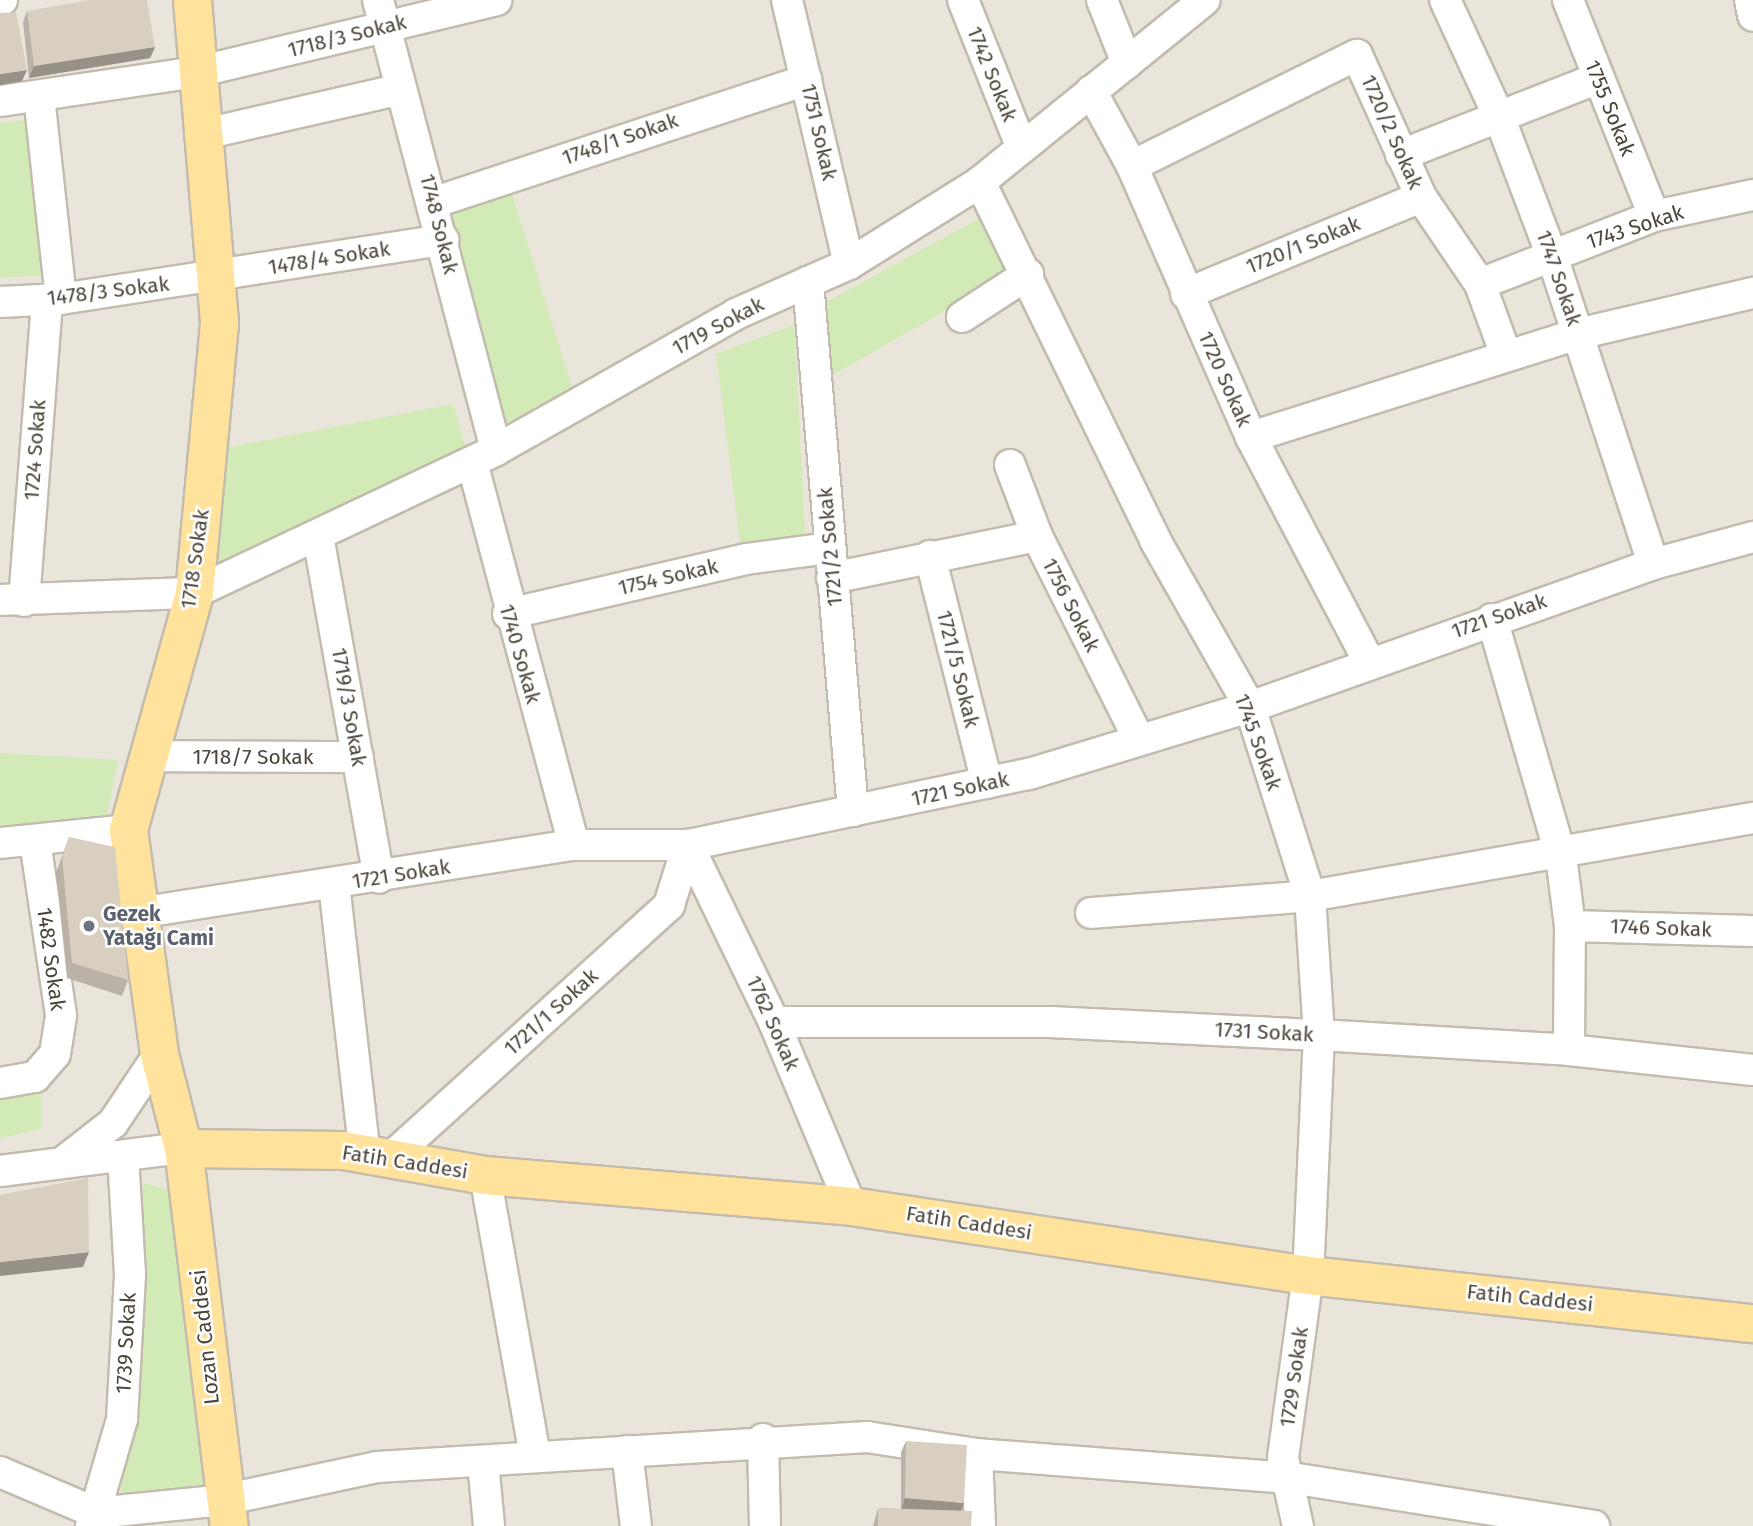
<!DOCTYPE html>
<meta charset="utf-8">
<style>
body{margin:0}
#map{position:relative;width:1753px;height:1526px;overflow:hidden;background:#f6f3ec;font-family:"Fira Sans",sans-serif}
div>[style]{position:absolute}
.residential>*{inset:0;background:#eae5da}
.green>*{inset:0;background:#d2eab5}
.roads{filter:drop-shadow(2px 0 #c2bbae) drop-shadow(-2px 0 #c2bbae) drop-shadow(0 2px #c2bbae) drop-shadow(0 -2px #c2bbae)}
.minor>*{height:30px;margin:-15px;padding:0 15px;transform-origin:15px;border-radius:15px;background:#fff}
.major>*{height:37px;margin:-18.5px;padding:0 18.5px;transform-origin:18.5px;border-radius:18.5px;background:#ffe39c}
.wall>*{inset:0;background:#bab2a6}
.shaded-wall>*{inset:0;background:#979187}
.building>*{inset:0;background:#d8cfc1}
.dots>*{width:19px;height:19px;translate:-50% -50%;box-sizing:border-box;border:4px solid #fff;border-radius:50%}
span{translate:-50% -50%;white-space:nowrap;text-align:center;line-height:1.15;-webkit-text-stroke:5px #fff;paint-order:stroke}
.street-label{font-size:21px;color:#4b4439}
.worship-label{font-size:21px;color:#5b616d;font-weight:700}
.left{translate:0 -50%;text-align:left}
</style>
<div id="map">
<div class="residential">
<i style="clip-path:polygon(0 0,1753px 0,1753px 1526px,0 1526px)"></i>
</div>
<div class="green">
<i style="clip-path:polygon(25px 120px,44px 276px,0 277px,0 123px)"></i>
<i style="clip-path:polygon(507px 178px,572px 387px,501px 426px,447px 208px)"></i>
<i style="clip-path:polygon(978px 219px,1008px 275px,829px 377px,821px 305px)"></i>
<i style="clip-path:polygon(794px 325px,805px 533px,741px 549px,716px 354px)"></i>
<i style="clip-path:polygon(453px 404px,465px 446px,219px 572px,220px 449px)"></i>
<i style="clip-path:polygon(0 753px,118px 760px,107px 814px,0 827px)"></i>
<i style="clip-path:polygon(41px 1092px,41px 1129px,0 1138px,0 1097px)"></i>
<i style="clip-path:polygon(143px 1183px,170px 1190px,204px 1489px,121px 1495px)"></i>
</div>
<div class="roads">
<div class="minor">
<i style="left:0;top:0;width:2px"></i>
<i style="left:378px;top:0;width:465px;rotate:75.3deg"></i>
<i style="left:787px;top:0;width:271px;rotate:76.8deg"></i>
<i style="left:963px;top:0;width:159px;rotate:68.3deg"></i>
<i style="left:1102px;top:0;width:68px;rotate:68.4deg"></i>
<i style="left:1445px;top:0;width:131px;rotate:65.2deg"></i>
<i style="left:1500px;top:119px;width:147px;rotate:69.2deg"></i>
<i style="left:1552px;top:256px;width:324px;rotate:71.8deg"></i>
<i style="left:1568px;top:0;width:232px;rotate:68.3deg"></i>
<i style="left:1750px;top:0;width:16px;rotate:79deg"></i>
<i style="left:1091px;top:91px;width:85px;rotate:61.3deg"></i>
<i style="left:1132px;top:166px;width:296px;rotate:66.3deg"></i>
<i style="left:1251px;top:437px;width:254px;rotate:62.3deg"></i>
<i style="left:39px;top:96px;width:204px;rotate:83.8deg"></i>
<i style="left:0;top:101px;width:199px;rotate:-8.4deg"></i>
<i style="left:197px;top:72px;width:308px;rotate:-13.5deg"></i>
<i style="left:200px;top:135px;width:206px;rotate:-12.9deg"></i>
<i style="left:1401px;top:155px;width:212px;rotate:-21.3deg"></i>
<i style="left:1132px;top:166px;width:251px;rotate:-26.3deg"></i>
<i style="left:1357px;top:55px;width:156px;rotate:65.7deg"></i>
<i style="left:1421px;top:197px;width:105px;rotate:55.9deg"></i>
<i style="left:1480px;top:284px;width:76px;rotate:69.9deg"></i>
<i style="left:980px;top:182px;width:398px;rotate:63.9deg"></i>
<i style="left:1155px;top:540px;width:192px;rotate:60.4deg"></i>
<i style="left:1250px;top:707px;width:198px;rotate:72.4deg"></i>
<i style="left:1310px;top:896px;width:139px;rotate:86.3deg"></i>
<i style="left:1319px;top:1035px;width:240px;rotate:92.6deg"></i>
<i style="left:1308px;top:1275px;width:185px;rotate:97.8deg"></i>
<i style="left:1283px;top:1458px;width:70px;rotate:77.6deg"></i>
<i style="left:435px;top:202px;width:391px;rotate:-18.2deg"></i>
<i style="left:808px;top:282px;width:531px;rotate:85.14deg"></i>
<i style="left:1480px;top:284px;width:187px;rotate:-21.3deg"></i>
<i style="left:1654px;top:216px;width:101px;rotate:-12deg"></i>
<i style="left:1186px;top:294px;width:254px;rotate:-22.4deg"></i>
<i style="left:0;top:302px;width:61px;rotate:-2.8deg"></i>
<i style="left:61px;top:299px;width:387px;rotate:-8.8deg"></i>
<i style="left:962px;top:317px;width:79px;rotate:-33.1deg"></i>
<i style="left:1251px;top:437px;width:343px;rotate:-17.5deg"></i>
<i style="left:1578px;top:334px;width:180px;rotate:-13.2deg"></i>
<i style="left:472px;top:462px;width:396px;rotate:75.1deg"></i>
<i style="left:1010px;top:465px;width:76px;rotate:69.2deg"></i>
<i style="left:1037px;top:536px;width:228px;rotate:63.4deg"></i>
<i style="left:318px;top:536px;width:347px;rotate:79.9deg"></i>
<i style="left:930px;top:556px;width:234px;rotate:75.9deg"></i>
<i style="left:832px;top:578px;width:209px;rotate:-11.6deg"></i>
<i style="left:0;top:600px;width:194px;rotate:-2.1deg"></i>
<i style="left:194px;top:593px;width:334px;rotate:-25.3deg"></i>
<i style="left:496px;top:450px;width:276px;rotate:-29.5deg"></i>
<i style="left:736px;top:314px;width:124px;rotate:-23.9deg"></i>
<i style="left:849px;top:264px;width:155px;rotate:-32deg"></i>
<i style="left:980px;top:182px;width:289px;rotate:-39deg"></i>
<i style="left:24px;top:601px;width:302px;rotate:-85.6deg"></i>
<i style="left:508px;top:614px;width:244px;rotate:-13deg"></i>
<i style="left:746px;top:559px;width:85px;rotate:-7.5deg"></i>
<i style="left:1492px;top:619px;width:247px;rotate:73.8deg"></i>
<i style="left:1561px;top:856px;width:71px;rotate:82.7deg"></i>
<i style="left:1570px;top:926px;width:124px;rotate:90.5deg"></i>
<i style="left:149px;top:756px;width:209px;rotate:0.3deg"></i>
<i style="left:0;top:843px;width:129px;rotate:-5.8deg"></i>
<i style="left:688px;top:845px;width:197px;rotate:64.1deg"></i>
<i style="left:774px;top:1022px;width:199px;rotate:67.3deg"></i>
<i style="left:334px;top:884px;width:274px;rotate:83.5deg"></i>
<i style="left:138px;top:913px;width:441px;rotate:-8.9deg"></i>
<i style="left:574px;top:845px;width:114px"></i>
<i style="left:688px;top:845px;width:348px;rotate:-11.8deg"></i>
<i style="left:1029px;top:774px;width:231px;rotate:-16.9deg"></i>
<i style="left:1250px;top:707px;width:428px;rotate:-19.5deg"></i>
<i style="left:1653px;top:564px;width:104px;rotate:-15.1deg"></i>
<i style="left:1091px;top:913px;width:220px;rotate:-4.4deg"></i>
<i style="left:1310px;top:896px;width:450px;rotate:-10deg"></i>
<i style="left:1570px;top:926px;width:183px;rotate:1.6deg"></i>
<i style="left:774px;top:1022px;width:276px"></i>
<i style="left:1050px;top:1022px;width:269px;rotate:2.8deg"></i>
<i style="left:1319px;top:1035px;width:250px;rotate:3.4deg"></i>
<i style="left:1569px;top:1050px;width:185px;rotate:6.2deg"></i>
<i style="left:0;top:1083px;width:36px;rotate:-10deg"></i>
<i style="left:35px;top:1077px;width:30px;rotate:-49deg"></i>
<i style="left:55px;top:1054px;width:39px;rotate:-81deg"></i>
<i style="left:61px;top:1015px;width:177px;rotate:-98.5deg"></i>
<i style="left:387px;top:1161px;width:381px;rotate:-42.2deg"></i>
<i style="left:669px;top:905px;width:63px;rotate:-72.4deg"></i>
<i style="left:63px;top:1162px;width:63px;rotate:-38deg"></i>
<i style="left:113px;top:1123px;width:83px;rotate:-56.3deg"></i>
<i style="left:0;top:1171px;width:184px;rotate:-7.2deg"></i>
<i style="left:485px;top:1175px;width:285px;rotate:79.9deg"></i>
<i style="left:763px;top:1439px;width:87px;rotate:88.7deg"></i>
<i style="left:627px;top:1451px;width:76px;rotate:83.2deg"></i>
<i style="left:977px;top:1454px;width:72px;rotate:87.6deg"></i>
<i style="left:483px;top:1462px;width:64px;rotate:84.6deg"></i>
<i style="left:0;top:1472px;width:104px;rotate:23.1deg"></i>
<i style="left:96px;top:1513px;width:128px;rotate:-5.8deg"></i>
<i style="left:223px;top:1500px;width:157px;rotate:-12.1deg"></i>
<i style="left:377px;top:1467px;width:491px;rotate:-3.5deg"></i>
<i style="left:867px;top:1437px;width:111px;rotate:8.8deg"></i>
<i style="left:977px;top:1454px;width:315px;rotate:4.4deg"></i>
<i style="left:1291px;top:1478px;width:307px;rotate:9deg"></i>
<i style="left:91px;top:1526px;width:111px;rotate:-73.8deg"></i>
<i style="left:122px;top:1419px;width:145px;rotate:-86.8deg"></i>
<i style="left:130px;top:1274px;width:118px;rotate:-93.4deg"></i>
</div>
<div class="major">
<i style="left:192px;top:0;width:324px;rotate:85.2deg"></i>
<i style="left:219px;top:323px;width:271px;rotate:95.3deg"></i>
<i style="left:194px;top:593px;width:246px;rotate:105.6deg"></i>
<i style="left:128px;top:830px;width:226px;rotate:82.1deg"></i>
<i style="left:159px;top:1054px;width:97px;rotate:75.7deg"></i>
<i style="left:183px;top:1148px;width:381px;rotate:83.1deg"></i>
<i style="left:183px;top:1148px;width:160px;rotate:0.7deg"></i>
<i style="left:343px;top:1150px;width:144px;rotate:10deg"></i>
<i style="left:485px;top:1175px;width:367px;rotate:4.8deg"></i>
<i style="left:851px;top:1206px;width:462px;rotate:8.6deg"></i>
<i style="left:1308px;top:1275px;width:448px;rotate:6.2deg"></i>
</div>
</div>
<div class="wall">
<i style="clip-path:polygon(27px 11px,155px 47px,150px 58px,29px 78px,23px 22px)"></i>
<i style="clip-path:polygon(69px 837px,128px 980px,122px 996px,67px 978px,56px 873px)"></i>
<i style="clip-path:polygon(906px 1441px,961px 1510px,971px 1526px,873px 1526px,878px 1508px,901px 1509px,901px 1452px)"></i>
</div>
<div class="shaded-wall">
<i style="clip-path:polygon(155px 47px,150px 58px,29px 78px,34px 66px)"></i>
<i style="clip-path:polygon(27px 70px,22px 81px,0 85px,0 74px)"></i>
<i style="clip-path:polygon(89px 1252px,83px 1267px,0 1276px,0 1262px)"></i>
<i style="clip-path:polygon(905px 1498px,964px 1503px,960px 1514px,901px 1510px)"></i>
</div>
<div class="building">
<i style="clip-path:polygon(89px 0,147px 0,155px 47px,34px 66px,27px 11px)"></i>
<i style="clip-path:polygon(16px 12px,27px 70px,0 74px,0 13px)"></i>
<i style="clip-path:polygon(69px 837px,115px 847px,128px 980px,72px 963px,62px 858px)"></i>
<i style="clip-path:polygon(88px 1178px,89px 1252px,0 1262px,0 1195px)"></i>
<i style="clip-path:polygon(906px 1441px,967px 1445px,964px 1503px,905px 1498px)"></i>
<i style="clip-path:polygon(878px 1508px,972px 1511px,971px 1526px,878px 1526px)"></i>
</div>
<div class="dots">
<i style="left:89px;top:926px;background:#6b7280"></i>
</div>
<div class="street-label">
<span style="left:347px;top:36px;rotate:-14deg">1718/3 Sokak</span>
<span style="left:992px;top:74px;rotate:68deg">1742 Sokak</span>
<span style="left:1610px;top:108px;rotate:68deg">1755 Sokak</span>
<span style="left:819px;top:132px;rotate:77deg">1751 Sokak</span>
<span style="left:1392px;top:132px;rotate:66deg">1720/2 Sokak</span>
<span style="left:620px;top:139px;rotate:-19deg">1748/1 Sokak</span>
<span style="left:439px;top:224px;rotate:76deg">1748 Sokak</span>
<span style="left:1635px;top:227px;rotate:-18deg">1743 Sokak</span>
<span style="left:1303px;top:245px;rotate:-22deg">1720/1 Sokak</span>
<span style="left:329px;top:258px;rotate:-9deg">1478/4 Sokak</span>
<span style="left:1559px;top:278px;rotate:71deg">1747 Sokak</span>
<span style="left:108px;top:291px;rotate:-7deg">1478/3 Sokak</span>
<span style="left:718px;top:326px;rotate:-28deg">1719 Sokak</span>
<span style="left:1225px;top:379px;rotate:66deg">1720 Sokak</span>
<span style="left:35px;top:450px;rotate:-86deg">1724 Sokak</span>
<span style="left:830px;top:547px;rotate:-95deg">1721/2 Sokak</span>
<span style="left:195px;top:559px;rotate:-82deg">1718 Sokak</span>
<span style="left:668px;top:577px;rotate:-13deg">1754 Sokak</span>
<span style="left:1071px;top:605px;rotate:63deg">1756 Sokak</span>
<span style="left:1499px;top:616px;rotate:-19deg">1721 Sokak</span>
<span style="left:520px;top:654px;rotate:74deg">1740 Sokak</span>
<span style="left:958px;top:669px;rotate:76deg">1721/5 Sokak</span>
<span style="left:349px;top:707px;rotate:80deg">1719/3 Sokak</span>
<span style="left:1258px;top:742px;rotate:70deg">1745 Sokak</span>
<span style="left:253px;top:757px">1718/7 Sokak</span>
<span style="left:960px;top:789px;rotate:-12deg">1721 Sokak</span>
<span style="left:401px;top:874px;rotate:-9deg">1721 Sokak</span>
<span style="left:1661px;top:928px;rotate:2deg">1746 Sokak</span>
<span style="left:51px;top:959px;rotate:82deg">1482 Sokak</span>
<span style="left:551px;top:1012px;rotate:-42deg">1721/1 Sokak</span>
<span style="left:773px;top:1023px;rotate:66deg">1762 Sokak</span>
<span style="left:1264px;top:1032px;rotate:3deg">1731 Sokak</span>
<span style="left:405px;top:1162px;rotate:9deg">Fatih Caddesi</span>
<span style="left:969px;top:1223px;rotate:9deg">Fatih Caddesi</span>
<span style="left:1530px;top:1298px;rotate:6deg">Fatih Caddesi</span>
<span style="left:205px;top:1337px;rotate:-96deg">Lozan Caddesi</span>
<span style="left:126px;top:1343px;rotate:-87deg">1739 Sokak</span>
<span style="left:1294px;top:1377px;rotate:-82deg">1729 Sokak</span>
</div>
<div class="worship-label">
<span class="left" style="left:103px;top:926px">Gezek<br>Yatağı Cami</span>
</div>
</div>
